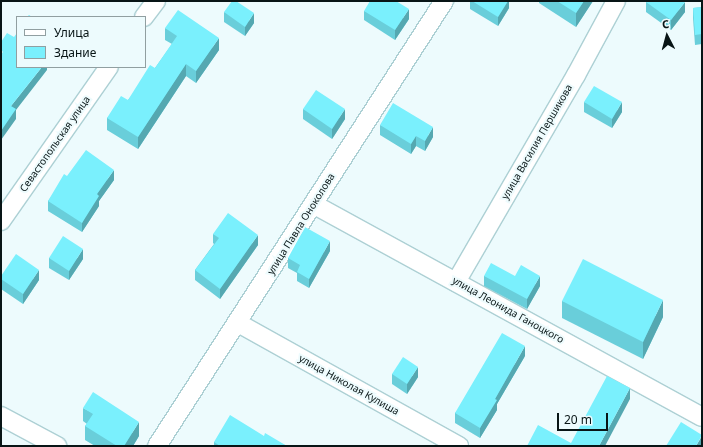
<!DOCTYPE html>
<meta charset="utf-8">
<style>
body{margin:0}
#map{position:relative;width:703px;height:447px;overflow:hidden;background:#edfbfd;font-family:"Noto Sans",sans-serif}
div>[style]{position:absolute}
.roads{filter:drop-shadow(1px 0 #add0d4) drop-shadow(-1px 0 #add0d4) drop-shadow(0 1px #add0d4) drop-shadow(0 -1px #add0d4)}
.minor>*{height:18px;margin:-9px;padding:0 9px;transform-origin:9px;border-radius:9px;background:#fff}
.wall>*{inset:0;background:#69ceda}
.shaded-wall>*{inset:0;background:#55a8b1}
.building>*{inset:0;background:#7af0fd}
span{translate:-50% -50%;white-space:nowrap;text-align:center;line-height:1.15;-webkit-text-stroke:4px #edfbfd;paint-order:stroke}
.street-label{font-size:10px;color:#081516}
.frame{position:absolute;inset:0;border:2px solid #081516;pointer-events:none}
.legend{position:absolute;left:16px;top:16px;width:130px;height:52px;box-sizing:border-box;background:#edfbfd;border:1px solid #919fa1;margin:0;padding:5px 7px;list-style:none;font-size:12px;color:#081516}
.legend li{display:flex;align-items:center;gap:8px;height:20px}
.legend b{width:20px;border:1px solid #919fa1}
.north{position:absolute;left:647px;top:16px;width:40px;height:40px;-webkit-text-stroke:3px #edfbfd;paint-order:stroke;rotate:354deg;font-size:11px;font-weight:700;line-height:16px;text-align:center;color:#081516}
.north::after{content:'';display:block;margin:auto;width:14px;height:18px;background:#081516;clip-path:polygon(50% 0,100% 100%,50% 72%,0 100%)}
.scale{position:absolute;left:557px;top:413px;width:51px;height:18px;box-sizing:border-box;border:2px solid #081516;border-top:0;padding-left:5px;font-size:12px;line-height:14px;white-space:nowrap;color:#081516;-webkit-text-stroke:3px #edfbfd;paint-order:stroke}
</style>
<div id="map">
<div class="roads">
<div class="minor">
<i style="left:144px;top:17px;width:20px;rotate:-53deg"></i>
<i style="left:313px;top:204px;width:443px;rotate:28.7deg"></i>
<i style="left:1px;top:221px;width:188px;rotate:-55deg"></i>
<i style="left:456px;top:282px;width:239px;rotate:-59.9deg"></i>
<i style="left:576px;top:75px;width:84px;rotate:-61.6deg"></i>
<i style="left:238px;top:323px;width:253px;rotate:29.1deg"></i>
<i style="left:1px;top:416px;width:64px;rotate:28.2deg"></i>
<i style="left:157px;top:446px;width:530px;rotate:-57.18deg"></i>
</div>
</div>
<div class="wall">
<i style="clip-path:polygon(470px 1px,509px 1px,509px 8px,498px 26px,470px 9px)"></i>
<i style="clip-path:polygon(539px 1px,593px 1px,576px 27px,539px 3px)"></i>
<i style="clip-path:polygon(646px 2px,685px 12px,671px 30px,646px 12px)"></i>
<i style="clip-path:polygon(702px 7px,702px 44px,695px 45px,693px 18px,693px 8px)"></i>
<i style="clip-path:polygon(364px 11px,409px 19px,395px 40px,364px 20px)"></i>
<i style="clip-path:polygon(224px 12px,254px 23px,245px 36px,224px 22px)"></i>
<i style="clip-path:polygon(165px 28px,219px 50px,196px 83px,186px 76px,138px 149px,107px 130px,107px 118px,128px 100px,155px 68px,172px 44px,165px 40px)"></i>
<i style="clip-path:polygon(584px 102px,622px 112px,612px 128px,584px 112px)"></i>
<i style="clip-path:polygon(303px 109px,345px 119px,332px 139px,303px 119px)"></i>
<i style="clip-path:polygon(380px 125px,433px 137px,425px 151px,416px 146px,411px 154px,380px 135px)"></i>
<i style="clip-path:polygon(67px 176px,114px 180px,99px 201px,99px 206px,82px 232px,48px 211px,48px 201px)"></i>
<i style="clip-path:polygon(213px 234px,258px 245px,220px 299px,195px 280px,195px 270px,214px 244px,213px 243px)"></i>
<i style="clip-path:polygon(330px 251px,309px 288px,297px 281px,297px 273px,288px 268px,288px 258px)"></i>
<i style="clip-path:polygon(49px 258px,83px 259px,69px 280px,49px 268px)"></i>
<i style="clip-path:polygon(1px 276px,39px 280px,23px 304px,1px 289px)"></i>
<i style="clip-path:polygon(484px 276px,515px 276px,540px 286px,527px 309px,484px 286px)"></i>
<i style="clip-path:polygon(562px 301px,663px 317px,643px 359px,562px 318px)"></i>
<i style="clip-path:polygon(525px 356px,497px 404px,497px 410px,480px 438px,455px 423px,455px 413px)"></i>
<i style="clip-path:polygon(392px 374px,418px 377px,407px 394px,392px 384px)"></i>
<i style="clip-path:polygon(83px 408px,139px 436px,133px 446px,95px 446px,85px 440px,85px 426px,87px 424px,83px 421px)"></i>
<i style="clip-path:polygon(264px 436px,287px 446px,214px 446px,214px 442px)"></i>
</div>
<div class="shaded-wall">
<i style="clip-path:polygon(508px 1px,509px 1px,509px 8px,498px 26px,498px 17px)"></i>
<i style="clip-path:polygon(584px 1px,593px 1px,576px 27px,576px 13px)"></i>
<i style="clip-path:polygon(685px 2px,685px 12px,671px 30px,671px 20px)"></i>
<i style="clip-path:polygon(409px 9px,409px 19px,395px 40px,395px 30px)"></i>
<i style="clip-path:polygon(254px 13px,254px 23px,245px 36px,245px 27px)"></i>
<i style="clip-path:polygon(219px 38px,219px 50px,196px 83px,196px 71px)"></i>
<i style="clip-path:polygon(186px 64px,186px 76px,138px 149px,138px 137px)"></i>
<i style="clip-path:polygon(42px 67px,47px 67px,47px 70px,16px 110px,16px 119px,1px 140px,1px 131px,11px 106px)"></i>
<i style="clip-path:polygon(622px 102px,622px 112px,612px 128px,612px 119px)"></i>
<i style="clip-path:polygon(345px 109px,345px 119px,332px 139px,332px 129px)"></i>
<i style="clip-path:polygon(433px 127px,433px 137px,425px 151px,425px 141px)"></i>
<i style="clip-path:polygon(416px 136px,416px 146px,411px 154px,411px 144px)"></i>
<i style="clip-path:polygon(114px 170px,114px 180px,99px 201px,99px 206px,82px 232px,82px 223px,97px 194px)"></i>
<i style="clip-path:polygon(258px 235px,258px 245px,220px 299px,220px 289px)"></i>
<i style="clip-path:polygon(330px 241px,330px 251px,309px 288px,309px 279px)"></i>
<i style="clip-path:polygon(83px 249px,83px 259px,69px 280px,69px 271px)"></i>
<i style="clip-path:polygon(39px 270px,39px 280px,23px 304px,23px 294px)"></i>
<i style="clip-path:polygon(540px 276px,540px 286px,527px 309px,527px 299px)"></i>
<i style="clip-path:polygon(663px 300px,663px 317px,643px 359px,643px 342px)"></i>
<i style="clip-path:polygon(525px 346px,525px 356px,497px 404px,497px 410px,480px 438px,480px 428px,495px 399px)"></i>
<i style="clip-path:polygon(418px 367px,418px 377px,407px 394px,407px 384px)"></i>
<i style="clip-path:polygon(630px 388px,630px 399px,605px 446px,599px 446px)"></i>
<i style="clip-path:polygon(139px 422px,139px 436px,133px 446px,124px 446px)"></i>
<i style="clip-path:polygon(702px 436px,702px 446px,696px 446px)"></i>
</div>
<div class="building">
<i style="clip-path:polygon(232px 1px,236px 1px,254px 13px,245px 27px,224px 12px)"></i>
<i style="clip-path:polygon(370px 1px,396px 1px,409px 9px,395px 30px,364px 11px)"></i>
<i style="clip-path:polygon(472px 1px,508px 1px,498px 17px)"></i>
<i style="clip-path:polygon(557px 1px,584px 1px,576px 13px)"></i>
<i style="clip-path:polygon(647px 1px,684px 1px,685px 2px,671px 20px,646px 2px)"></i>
<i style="clip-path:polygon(702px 7px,702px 34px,695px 35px,693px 8px)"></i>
<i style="clip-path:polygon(178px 10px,219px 38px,196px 71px,186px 64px,138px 137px,107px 118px,121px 96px,128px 100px,150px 65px,155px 68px,177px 36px,165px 28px)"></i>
<i style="clip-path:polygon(29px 15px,32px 17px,27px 17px)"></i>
<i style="clip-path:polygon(7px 33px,14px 37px,17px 33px,17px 67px,42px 67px,11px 106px,16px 109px,1px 131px,1px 54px,3px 52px,1px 50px,1px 42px)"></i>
<i style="clip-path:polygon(594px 86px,622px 102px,612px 119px,584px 102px)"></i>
<i style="clip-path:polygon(316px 90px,345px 109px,332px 129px,303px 109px)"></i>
<i style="clip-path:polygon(393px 103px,433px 127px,425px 141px,416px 136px,411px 144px,380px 125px)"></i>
<i style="clip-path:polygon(86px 150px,114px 170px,97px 194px,99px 196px,82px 223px,48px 201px,64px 174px,67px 176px)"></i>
<i style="clip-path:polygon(228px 213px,258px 235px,220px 289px,195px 270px,219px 238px,213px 234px)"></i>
<i style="clip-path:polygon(305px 227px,330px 241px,309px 279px,297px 272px,300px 265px,288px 258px)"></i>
<i style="clip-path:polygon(63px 236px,83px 249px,69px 271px,49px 258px)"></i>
<i style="clip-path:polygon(16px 254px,39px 270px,23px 294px,1px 279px,1px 276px)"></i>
<i style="clip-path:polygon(583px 259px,663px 300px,643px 342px,562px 301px)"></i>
<i style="clip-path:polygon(491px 263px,515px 276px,521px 265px,540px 276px,527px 299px,484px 276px)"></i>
<i style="clip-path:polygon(502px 333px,525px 346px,495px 399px,497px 400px,480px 428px,455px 413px)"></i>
<i style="clip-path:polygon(403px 357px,418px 367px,407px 384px,392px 374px)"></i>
<i style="clip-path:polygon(607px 376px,630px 388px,599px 446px,527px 446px,538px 425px,571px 443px)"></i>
<i style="clip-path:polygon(93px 392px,139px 422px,124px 446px,117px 446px,85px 426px,93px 414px,83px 408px)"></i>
<i style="clip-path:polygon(230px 415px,264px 436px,265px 433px,287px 446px,220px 446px,214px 442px)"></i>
<i style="clip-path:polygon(681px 422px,702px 435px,696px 446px,666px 446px)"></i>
</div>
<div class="street-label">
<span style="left:537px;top:142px;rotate:-60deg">улица Василия Першикова</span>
<span style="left:55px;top:144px;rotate:-55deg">Севастопольская улица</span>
<span style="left:301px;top:224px;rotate:-58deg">улица Павла Оноколова</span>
<span style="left:508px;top:310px;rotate:29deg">улица Леонида Ганоцкого</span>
<span style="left:349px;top:385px;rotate:29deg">улица Николая Кулиша</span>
</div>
<div class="frame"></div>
<ul class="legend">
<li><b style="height:5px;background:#fff"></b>Улица</li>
<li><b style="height:11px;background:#7af0fd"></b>Здание</li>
</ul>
<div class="north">С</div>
<div class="scale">20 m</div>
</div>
